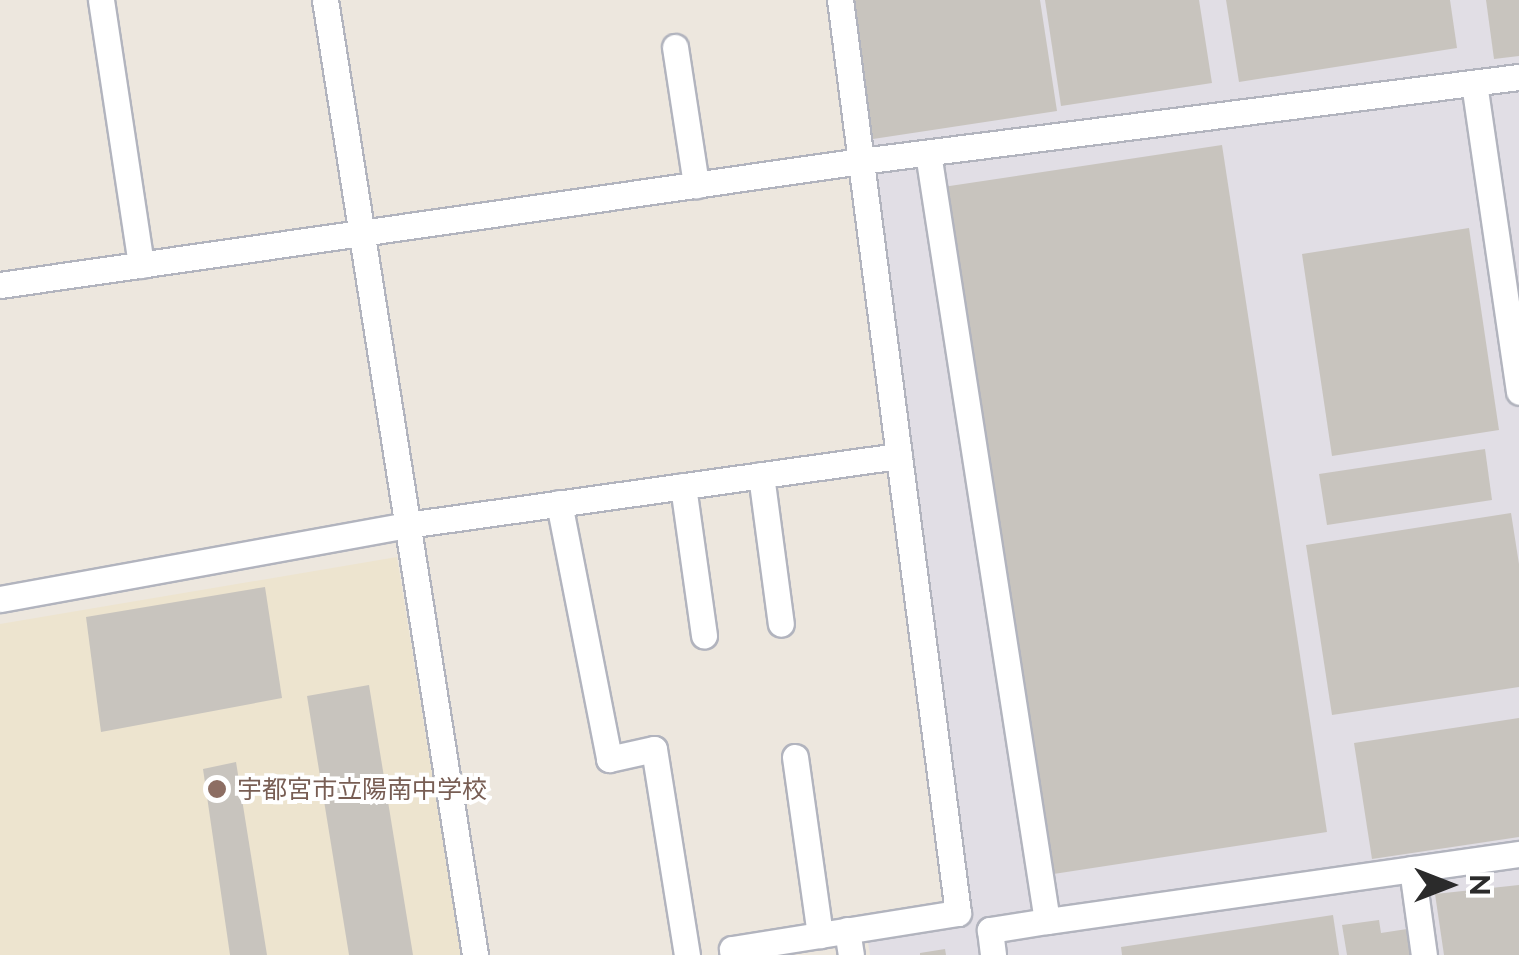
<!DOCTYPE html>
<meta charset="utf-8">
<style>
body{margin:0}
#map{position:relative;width:1519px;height:955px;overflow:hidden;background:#ede7de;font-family:Raleway,"Noto Sans JP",sans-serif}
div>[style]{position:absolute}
.industrial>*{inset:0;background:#e1dee5}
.education>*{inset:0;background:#ede4cf}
.building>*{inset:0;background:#c8c4be}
.roads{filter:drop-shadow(2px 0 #b2b4be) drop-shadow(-2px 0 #b2b4be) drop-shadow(0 2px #b2b4be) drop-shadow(0 -2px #b2b4be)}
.minor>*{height:25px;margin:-12.5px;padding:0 12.5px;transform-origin:12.5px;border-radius:12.5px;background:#fff}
.dots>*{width:28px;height:28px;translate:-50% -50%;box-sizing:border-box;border:5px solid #fff;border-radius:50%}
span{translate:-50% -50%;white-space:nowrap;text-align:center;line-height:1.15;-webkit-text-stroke:8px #fff;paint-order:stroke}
.education-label{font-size:25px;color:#785e54}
.left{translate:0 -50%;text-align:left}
.north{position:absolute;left:1399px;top:835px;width:100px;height:100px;-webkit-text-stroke:8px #fff;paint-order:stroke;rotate:90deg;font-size:28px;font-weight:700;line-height:40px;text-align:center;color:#2b2b2b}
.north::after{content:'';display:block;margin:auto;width:35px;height:45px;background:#2b2b2b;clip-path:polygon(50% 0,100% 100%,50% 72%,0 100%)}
</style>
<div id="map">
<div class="industrial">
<i style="clip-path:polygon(841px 0,1519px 0,1519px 955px,870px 955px,868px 942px,965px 927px)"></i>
</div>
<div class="education">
<i style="clip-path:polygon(397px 557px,461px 955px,0 955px,0 624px)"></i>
</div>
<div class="building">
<i style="clip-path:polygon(852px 0,1040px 0,1057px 111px,873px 139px)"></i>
<i style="clip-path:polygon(1045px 0,1199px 0,1212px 83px,1061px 106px)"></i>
<i style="clip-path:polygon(1226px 0,1450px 0,1457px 48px,1239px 82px)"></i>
<i style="clip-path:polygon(1486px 0,1519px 0,1519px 56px,1494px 59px)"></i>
<i style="clip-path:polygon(1222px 145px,1327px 832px,1047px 875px,943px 187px)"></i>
<i style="clip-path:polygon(1469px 228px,1499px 430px,1332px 456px,1302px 254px)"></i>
<i style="clip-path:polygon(1485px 449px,1492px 500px,1327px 525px,1319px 474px)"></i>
<i style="clip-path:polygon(1511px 513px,1519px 564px,1519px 687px,1332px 715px,1306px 545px)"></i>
<i style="clip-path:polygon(265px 587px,282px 698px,101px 732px,86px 617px)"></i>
<i style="clip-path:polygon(369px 685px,413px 955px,349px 955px,307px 696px)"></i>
<i style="clip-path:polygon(1519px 718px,1519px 837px,1372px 859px,1354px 743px)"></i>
<i style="clip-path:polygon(236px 762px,267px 955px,230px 955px,203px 769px)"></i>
<i style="clip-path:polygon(1519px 885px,1519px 955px,1444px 955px,1435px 894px)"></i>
<i style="clip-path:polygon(1333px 915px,1339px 955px,1122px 955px,1121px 947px)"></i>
<i style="clip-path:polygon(1379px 920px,1381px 933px,1407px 929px,1411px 955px,1347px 955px,1342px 925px)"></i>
<i style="clip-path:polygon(945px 949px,946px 955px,920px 955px,920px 953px)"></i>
</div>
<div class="roads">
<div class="minor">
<i style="left:101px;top:0;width:268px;rotate:81.4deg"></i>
<i style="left:325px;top:0;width:967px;rotate:81.07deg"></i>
<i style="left:675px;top:47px;width:140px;rotate:81.3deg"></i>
<i style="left:1474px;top:83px;width:312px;rotate:81.7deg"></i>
<i style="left:928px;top:153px;width:777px;rotate:81.19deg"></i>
<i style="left:1047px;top:921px;width:58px;rotate:171deg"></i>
<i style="left:990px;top:930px;width:25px;rotate:83deg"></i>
<i style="left:0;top:285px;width:870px;rotate:-8.2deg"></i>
<i style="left:861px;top:161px;width:663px;rotate:-7.28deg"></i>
<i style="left:761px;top:475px;width:150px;rotate:82.4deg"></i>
<i style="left:683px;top:486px;width:151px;rotate:82deg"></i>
<i style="left:559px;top:503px;width:261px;rotate:78.9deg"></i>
<i style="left:609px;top:759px;width:46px;rotate:-12.5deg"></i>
<i style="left:654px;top:749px;width:209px;rotate:80.9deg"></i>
<i style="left:0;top:599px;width:414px;rotate:-10.3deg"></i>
<i style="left:407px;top:525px;width:497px;rotate:-8deg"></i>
<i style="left:795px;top:757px;width:180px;rotate:82deg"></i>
<i style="left:1412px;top:869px;width:87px;rotate:82.1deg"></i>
<i style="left:1047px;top:921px;width:477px;rotate:-8.1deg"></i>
<i style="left:847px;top:930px;width:25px;rotate:81deg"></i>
<i style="left:733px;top:955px;width:6px;rotate:-99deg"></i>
<i style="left:732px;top:949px;width:229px;rotate:-9.1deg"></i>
<i style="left:958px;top:913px;width:921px;rotate:-97.36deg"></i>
</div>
</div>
<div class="dots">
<i style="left:217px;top:789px;background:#8d6e63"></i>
</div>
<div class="education-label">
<span class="left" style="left:237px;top:789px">宇都宮市立陽南中学校</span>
</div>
<div class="north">N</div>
</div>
